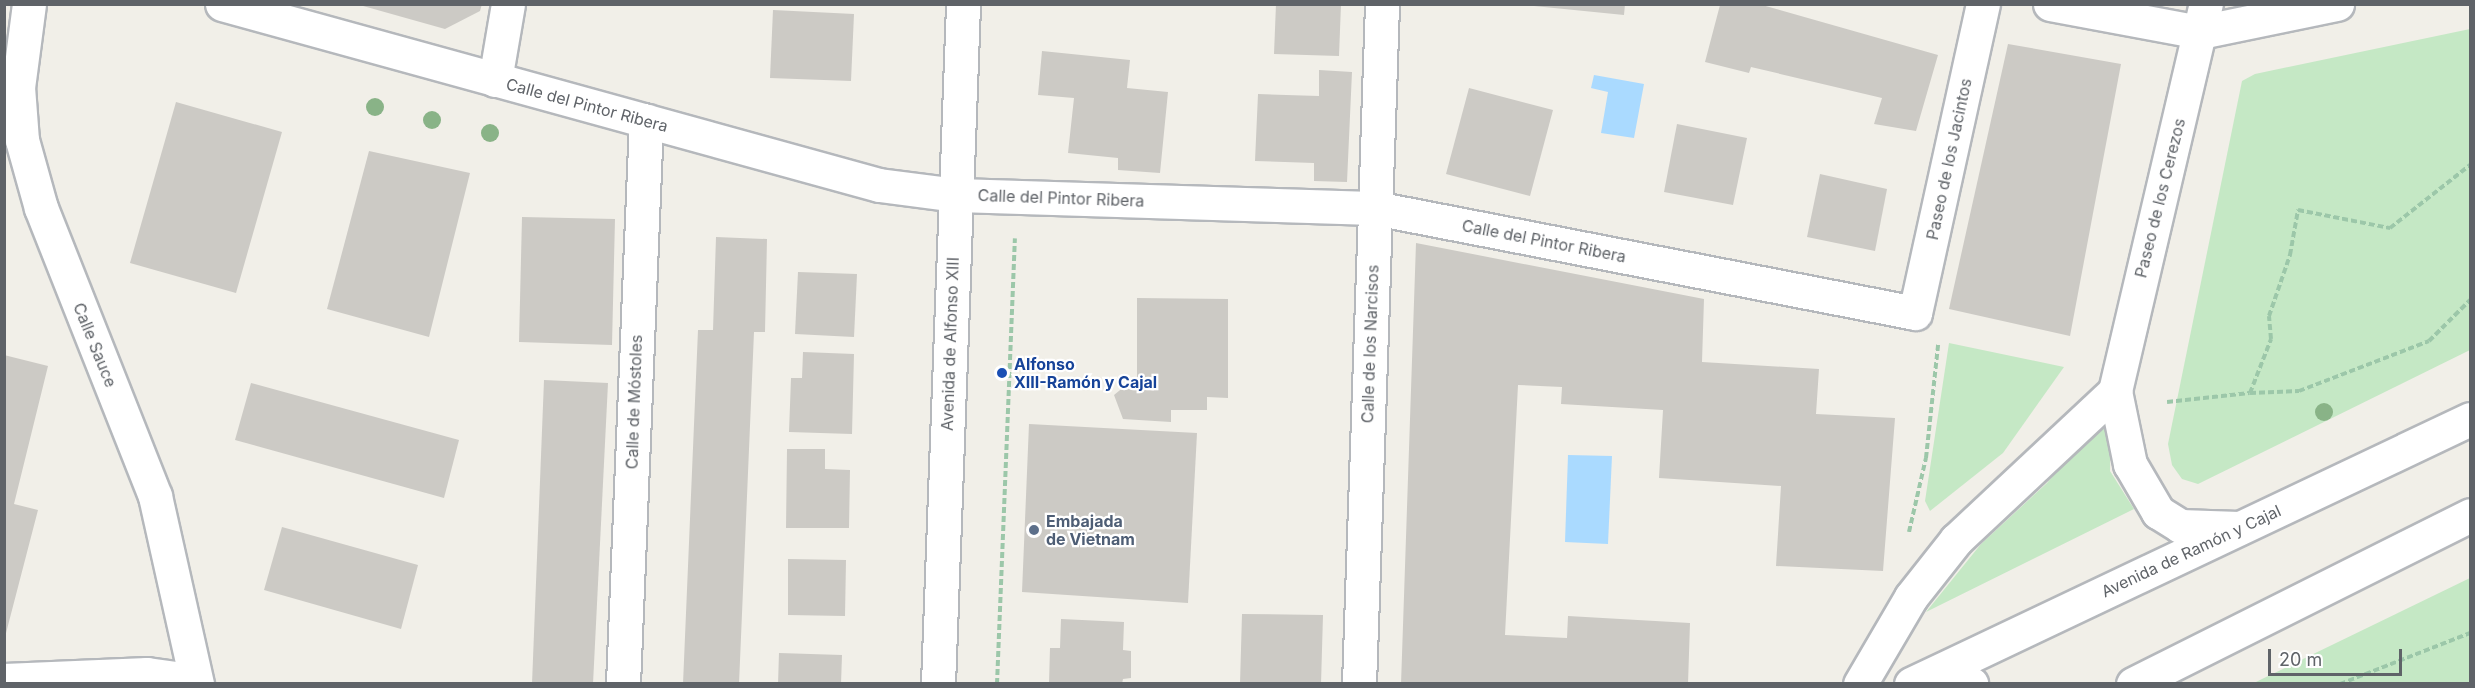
<!DOCTYPE html>
<meta charset="utf-8">
<style>
body{margin:0}
#map{position:relative;width:2475px;height:688px;overflow:hidden;background:#f1efe8;font-family:Inter,sans-serif}
div>[style]{position:absolute}
.green>*{inset:0;background:#c5e8c5}
.water>*{inset:0;background:#aadaff}
.building>*{inset:0;background:#cccac5}
.path>*{height:4px;margin-top:-2px;transform-origin:0;background:repeating-linear-gradient(90deg,#9cc7a9 0 6px,transparent 0 9px)}
.roads{filter:drop-shadow(2px 0 #b5b8bc) drop-shadow(-2px 0 #b5b8bc) drop-shadow(0 2px #b5b8bc) drop-shadow(0 -2px #b5b8bc)}
.street>*{height:33px;margin:-16.5px;padding:0 16.5px;transform-origin:16.5px;border-radius:16.5px;background:#fff}
.secondary>*{height:33px;margin:-16.5px;padding:0 16.5px;transform-origin:16.5px;border-radius:16.5px;background:#fff}
.trees>*{width:18px;height:18px;margin:-9px;border-radius:50%;background:#89b387}
.dots>*{width:16px;height:16px;translate:-50% -50%;box-sizing:border-box;border:3px solid #fff;border-radius:50%}
span{translate:-50% -50%;white-space:nowrap;text-align:center;line-height:1.15;-webkit-text-stroke:4.5px #fff;paint-order:stroke}
.street-label{font-size:16px;color:#5f6368}
.transit-label{font-size:16px;color:#164399;font-weight:700}
.left{translate:0 -50%;text-align:left}
.service-label{font-size:16px;color:#4e5e75;font-weight:700}
.frame{position:absolute;inset:0;border:6px solid #5f6368;pointer-events:none}
.scale{position:absolute;left:2268px;top:649px;width:134px;height:27px;box-sizing:border-box;border:3px solid #5f6368;border-top:0;padding-left:8px;font-size:18px;line-height:21px;white-space:nowrap;color:#5f6368;-webkit-text-stroke:4px #fff;paint-order:stroke}
</style>
<div id="map">
<div class="green">
<i style="clip-path:polygon(2470px 29px,2470px 350px,2198px 484px,2182px 479px,2172px 465px,2168px 444px,2242px 81px,2255px 74px)"></i>
<i style="clip-path:polygon(1949px 343px,2064px 367px,2003px 453px,1930px 511px,1925px 501px)"></i>
<i style="clip-path:polygon(2111px 408px,2110px 471px,2134px 509px,1926px 612px,1981px 544px,2047px 483px)"></i>
<i style="clip-path:polygon(2470px 578px,2470px 683px,2254px 683px,2262px 679px)"></i>
</div>
<div class="water">
<i style="clip-path:polygon(1594px 75px,1644px 84px,1634px 138px,1601px 133px,1608px 92px,1591px 88px)"></i>
<i style="clip-path:polygon(1568px 455px,1612px 456px,1608px 544px,1565px 542px)"></i>
</div>
<div class="building">
<i style="clip-path:polygon(356px 4px,482px 4px,480px 11px,445px 29px)"></i>
<i style="clip-path:polygon(1276px 4px,1341px 4px,1339px 56px,1274px 54px)"></i>
<i style="clip-path:polygon(1513px 4px,1625px 4px,1624px 15px)"></i>
<i style="clip-path:polygon(1720px 5px,1762px 5px,1938px 55px,1916px 131px,1874px 124px,1882px 98px,1751px 67px,1749px 73px,1705px 62px)"></i>
<i style="clip-path:polygon(773px 10px,854px 14px,851px 81px,770px 78px)"></i>
<i style="clip-path:polygon(2008px 44px,2121px 64px,2070px 336px,1949px 309px)"></i>
<i style="clip-path:polygon(1042px 51px,1130px 60px,1127px 88px,1168px 92px,1160px 173px,1118px 170px,1118px 158px,1068px 153px,1074px 98px,1038px 95px)"></i>
<i style="clip-path:polygon(1319px 70px,1352px 72px,1347px 182px,1314px 181px,1314px 163px,1255px 161px,1258px 94px,1319px 96px)"></i>
<i style="clip-path:polygon(1469px 88px,1553px 110px,1530px 196px,1446px 174px)"></i>
<i style="clip-path:polygon(176px 102px,282px 132px,236px 293px,130px 263px)"></i>
<i style="clip-path:polygon(1677px 124px,1747px 138px,1733px 205px,1664px 192px)"></i>
<i style="clip-path:polygon(369px 151px,470px 173px,429px 337px,327px 309px)"></i>
<i style="clip-path:polygon(1820px 174px,1887px 189px,1875px 251px,1807px 237px)"></i>
<i style="clip-path:polygon(522px 217px,615px 219px,612px 345px,519px 342px)"></i>
<i style="clip-path:polygon(716px 237px,767px 239px,765px 332px,754px 332px,739px 684px,683px 684px,698px 330px,713px 330px)"></i>
<i style="clip-path:polygon(1416px 243px,1704px 299px,1702px 362px,1819px 369px,1816px 414px,1895px 418px,1883px 571px,1776px 566px,1781px 486px,1659px 478px,1663px 410px,1561px 404px,1562px 387px,1518px 385px,1505px 635px,1567px 638px,1568px 616px,1690px 623px,1688px 684px,1401px 684px)"></i>
<i style="clip-path:polygon(798px 272px,857px 274px,854px 337px,795px 334px)"></i>
<i style="clip-path:polygon(1137px 298px,1228px 299px,1228px 398px,1207px 397px,1207px 410px,1171px 410px,1171px 422px,1123px 419px,1114px 395px,1125px 386px,1137px 384px)"></i>
<i style="clip-path:polygon(803px 352px,854px 354px,852px 434px,789px 432px,791px 378px,802px 378px)"></i>
<i style="clip-path:polygon(4px 355px,48px 366px,14px 504px,38px 510px,5px 637px)"></i>
<i style="clip-path:polygon(544px 380px,608px 383px,593px 684px,532px 684px)"></i>
<i style="clip-path:polygon(251px 383px,459px 440px,444px 498px,235px 440px)"></i>
<i style="clip-path:polygon(1029px 424px,1197px 433px,1188px 603px,1022px 592px)"></i>
<i style="clip-path:polygon(787px 449px,825px 449px,825px 469px,850px 470px,849px 528px,786px 528px)"></i>
<i style="clip-path:polygon(282px 527px,418px 565px,401px 629px,264px 590px)"></i>
<i style="clip-path:polygon(788px 559px,846px 560px,845px 616px,788px 615px)"></i>
<i style="clip-path:polygon(1242px 614px,1323px 615px,1321px 684px,1240px 684px)"></i>
<i style="clip-path:polygon(1061px 619px,1124px 622px,1123px 650px,1131px 651px,1131px 678px,1123px 679px,1122px 684px,1049px 684px,1050px 648px,1060px 648px)"></i>
<i style="clip-path:polygon(779px 653px,842px 655px,841px 684px,778px 684px)"></i>
</div>
<div class="path">
<i style="left:2250px;top:393px;width:49px;rotate:-2.3deg"></i>
<i style="left:2299px;top:391px;width:139px;rotate:-21deg"></i>
<i style="left:2429px;top:341px;width:58px;rotate:-45deg"></i>
<i style="left:2167px;top:402px;width:83px;rotate:-6.2deg"></i>
<i style="left:2250px;top:393px;width:58px;rotate:-68.7deg"></i>
<i style="left:2271px;top:339px;width:23px;rotate:-95deg"></i>
<i style="left:2269px;top:316px;width:65px;rotate:-71deg"></i>
<i style="left:2290px;top:255px;width:46px;rotate:-79.9deg"></i>
<i style="left:2298px;top:210px;width:94px;rotate:11.1deg"></i>
<i style="left:2390px;top:228px;width:102px;rotate:-38.2deg"></i>
<i style="left:1909px;top:532px;width:76px;rotate:-77.1deg"></i>
<i style="left:1926px;top:458px;width:114px;rotate:-83.9deg"></i>
<i style="left:997px;top:684px;width:446px;rotate:-87.7deg"></i>
<i style="left:2340px;top:684px;width:140px;rotate:-21.4deg"></i>
</div>
<div class="roads">
<div class="street">
<i style="left:29px;top:4px;width:84px;rotate:97.5deg"></i>
<i style="left:18px;top:87px;width:53px;rotate:85.7deg"></i>
<i style="left:22px;top:140px;width:71px;rotate:74.4deg"></i>
<i style="left:41px;top:208px;width:310px;rotate:68.4deg"></i>
<i style="left:155px;top:496px;width:193px;rotate:77.4deg"></i>
<i style="left:222px;top:4px;width:681px;rotate:15.4deg"></i>
<i style="left:879px;top:185px;width:79px;rotate:7.3deg"></i>
<i style="left:957px;top:195px;width:418px;rotate:1.8deg"></i>
<i style="left:1375px;top:208px;width:550px;rotate:11deg"></i>
<i style="left:1915px;top:313px;width:316px;rotate:-77.6deg"></i>
<i style="left:2050px;top:4px;width:153px;rotate:10.6deg"></i>
<i style="left:2200px;top:32px;width:140px;rotate:-11.6deg"></i>
<i style="left:495px;top:80px;width:77px;rotate:-80.3deg"></i>
<i style="left:2115px;top:391px;width:75px;rotate:78.4deg"></i>
<i style="left:2130px;top:464px;width:56px;rotate:59.7deg"></i>
<i style="left:2158px;top:512px;width:26px;rotate:32deg"></i>
<i style="left:2180px;top:526px;width:59px;rotate:1.9deg"></i>
<i style="left:4px;top:680px;width:143px;rotate:-2.4deg"></i>
<i style="left:147px;top:674px;width:49px;rotate:8.1deg"></i>
<i style="left:623px;top:684px;width:564px;rotate:-87.66deg"></i>
<i style="left:1359px;top:684px;width:680px;rotate:-88.06deg"></i>
<i style="left:1860px;top:684px;width:101px;rotate:-59.6deg"></i>
<i style="left:1911px;top:597px;width:73px;rotate:-51.7deg"></i>
<i style="left:1956px;top:540px;width:218px;rotate:-43.1deg"></i>
<i style="left:1932px;top:684px;width:16px;rotate:-55deg"></i>
<i style="left:1941px;top:671px;width:33px;rotate:23deg"></i>
</div>
<div class="secondary">
<i style="left:2115px;top:391px;width:398px;rotate:-76.8deg"></i>
<i style="left:938px;top:684px;width:680px;rotate:-87.89deg"></i>
<i style="left:1911px;top:684px;width:619px;rotate:-25.36deg"></i>
<i style="left:2133px;top:684px;width:377px;rotate:-26.6deg"></i>
</div>
</div>
<div class="trees">
<i style="left:375px;top:107px"></i>
<i style="left:432px;top:120px"></i>
<i style="left:490px;top:133px"></i>
<i style="left:2324px;top:412px"></i>
</div>
<div class="dots">
<i style="left:1002px;top:373px;background:#1a4fb4"></i>
<i style="left:1034px;top:530px;background:#5c6f8a"></i>
</div>
<div class="street-label">
<span style="left:587px;top:105px;rotate:15deg">Calle del Pintor Ribera</span>
<span style="left:1949px;top:159px;rotate:-78deg">Paseo de los Jacintos</span>
<span style="left:1061px;top:198px;rotate:2deg">Calle del Pintor Ribera</span>
<span style="left:2160px;top:198px;rotate:-76deg">Paseo de los Cerezos</span>
<span style="left:1544px;top:241px;rotate:11deg">Calle del Pintor Ribera</span>
<span style="left:950px;top:344px;rotate:-88deg">Avenida de Alfonso XIII</span>
<span style="left:1370px;top:344px;rotate:-88deg">Calle de los Narcisos</span>
<span style="left:95px;top:345px;rotate:68deg">Calle Sauce</span>
<span style="left:634px;top:402px;rotate:-88deg">Calle de Móstoles</span>
<span style="left:2191px;top:551px;rotate:-25deg">Avenida de Ramón y Cajal</span>
</div>
<div class="transit-label">
<span class="left" style="left:1014px;top:373px">Alfonso<br>XIII-Ramón y Cajal</span>
</div>
<div class="service-label">
<span class="left" style="left:1046px;top:530px">Embajada<br>de Vietnam</span>
</div>
<div class="frame"></div>
<div class="scale">20 m</div>
</div>
